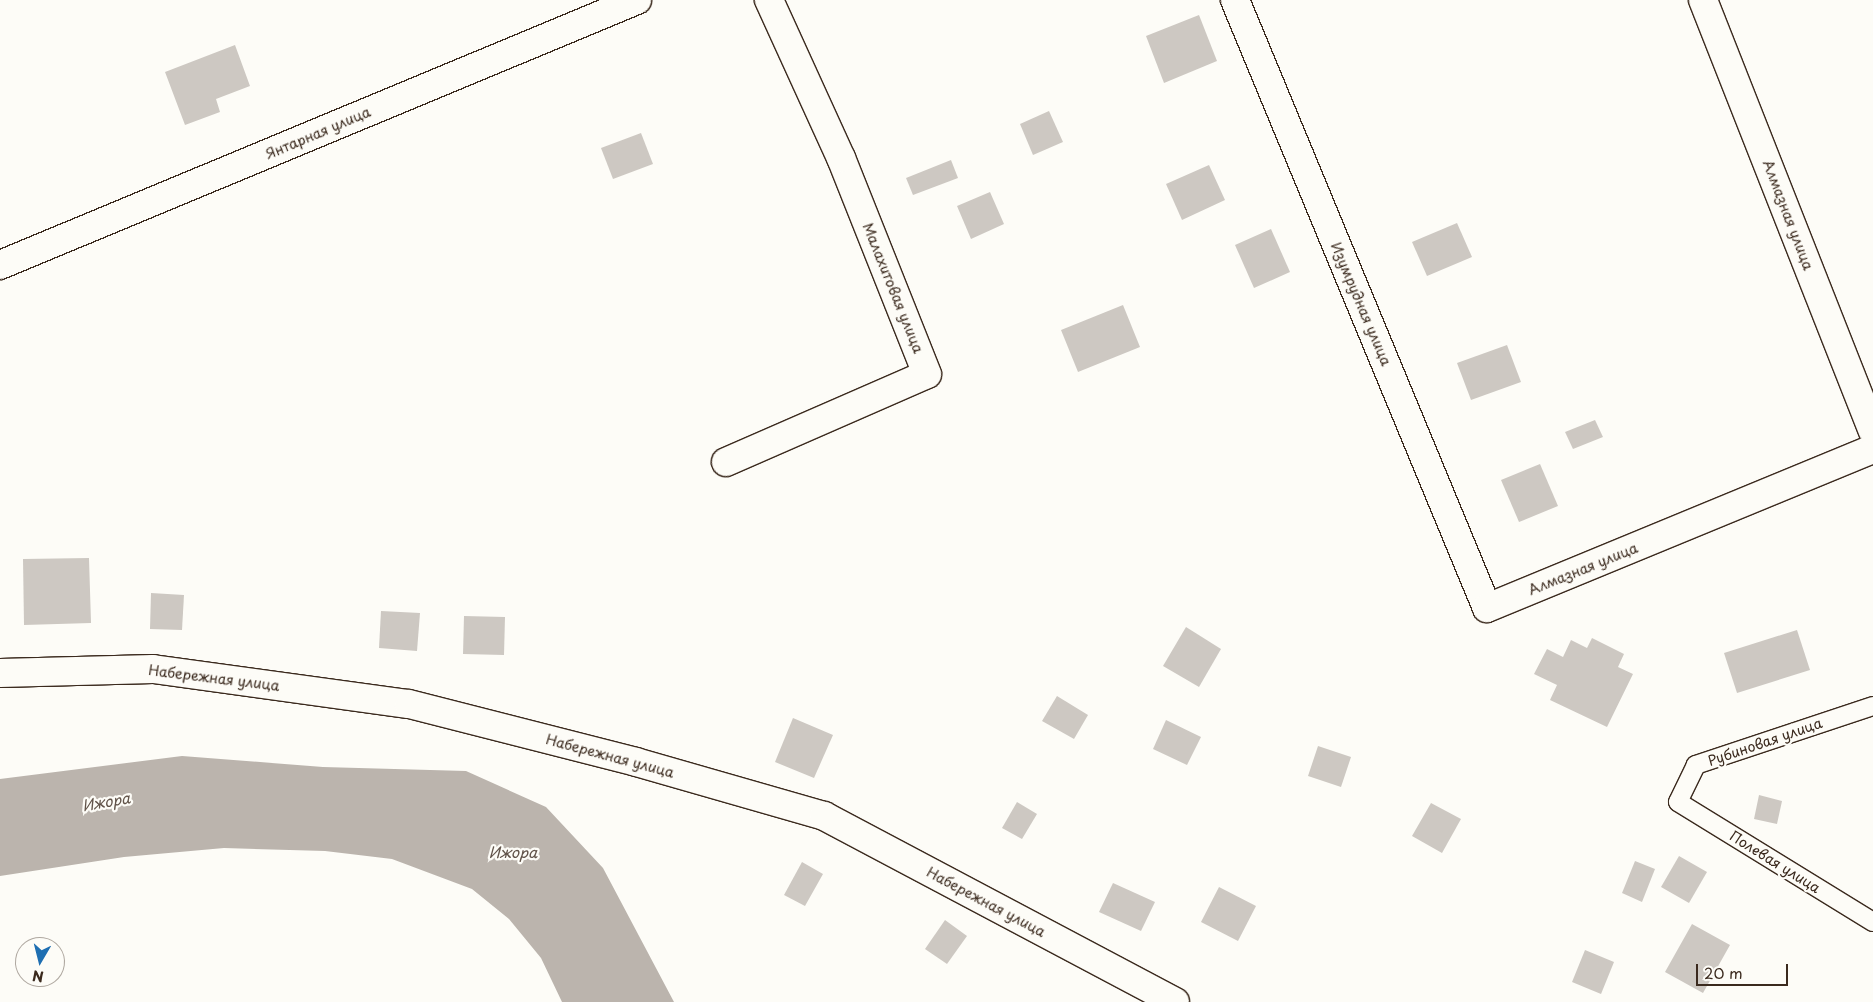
<!DOCTYPE html>
<meta charset="utf-8">
<style>
body{margin:0}
#map{position:relative;width:1873px;height:1002px;overflow:hidden;background:#fdfcf7;font-family:"Playpen Sans",sans-serif}
div>[style]{position:absolute}
.water>*{inset:0;background:#bbb4ad}
.building>*{inset:0;background:#cdc8c2}
.roads{filter:drop-shadow(1px 0 #3b2a1e) drop-shadow(-1px 0 #3b2a1e) drop-shadow(0 1px #3b2a1e) drop-shadow(0 -1px #3b2a1e)}
.service>*{height:18px;margin:-9px;padding:0 9px;transform-origin:9px;border-radius:9px;background:#fdfcf7}
.minor>*{height:28px;margin:-14px;padding:0 14px;transform-origin:14px;border-radius:14px;background:#fdfcf7}
span{translate:-50% -50%;white-space:nowrap;text-align:center;line-height:1.15;-webkit-text-stroke:4.5px #fdfcf7;paint-order:stroke}
.street-label{font-size:14px;color:#3b2a1e}
.water-label{font-size:15px;color:#615349;font-style:italic}
.north{position:absolute;left:15px;top:937px;width:50px;height:50px;box-sizing:border-box;background:#fdfcf7;border:1px solid #afa8a0;border-radius:50%;rotate:188deg;font-size:14px;font-weight:700;line-height:20px;text-align:center;color:#3b2a1e}
.north::after{content:'';display:block;margin:auto;width:18px;height:22px;background:#1f6fb2;clip-path:polygon(50% 0,100% 100%,50% 72%,0 100%)}
.scale{position:absolute;left:1696px;top:964px;width:92px;height:22px;box-sizing:border-box;border:2px solid #3b2a1e;border-top:0;padding-left:6px;font-size:15px;line-height:18px;white-space:nowrap;color:#3b2a1e;-webkit-text-stroke:4px #fdfcf7;paint-order:stroke}
</style>
<div id="map">
<div class="water">
<i style="clip-path:polygon(182px 756px,323px 767px,466px 771px,546px 807px,603px 868px,674px 1002px,562px 1002px,541px 958px,509px 919px,472px 889px,392px 859px,325px 851px,224px 848px,124px 857px,0 876px,0 779px)"></i>
</div>
<div class="building">
<i style="clip-path:polygon(1199px 15px,1217px 61px,1164px 83px,1146px 36px)"></i>
<i style="clip-path:polygon(235px 45px,250px 86px,216px 99px,220px 112px,185px 125px,165px 72px)"></i>
<i style="clip-path:polygon(1049px 111px,1063px 142px,1033px 155px,1020px 124px)"></i>
<i style="clip-path:polygon(641px 133px,653px 164px,613px 179px,601px 148px)"></i>
<i style="clip-path:polygon(951px 160px,958px 178px,913px 195px,906px 178px)"></i>
<i style="clip-path:polygon(1209px 165px,1225px 200px,1182px 220px,1166px 184px)"></i>
<i style="clip-path:polygon(990px 192px,1004px 224px,971px 239px,957px 206px)"></i>
<i style="clip-path:polygon(1457px 223px,1472px 257px,1427px 276px,1412px 242px)"></i>
<i style="clip-path:polygon(1271px 229px,1290px 272px,1254px 288px,1235px 245px)"></i>
<i style="clip-path:polygon(1123px 305px,1140px 347px,1078px 372px,1061px 330px)"></i>
<i style="clip-path:polygon(1507px 345px,1521px 382px,1471px 400px,1457px 363px)"></i>
<i style="clip-path:polygon(1595px 420px,1603px 437px,1573px 449px,1565px 432px)"></i>
<i style="clip-path:polygon(1540px 464px,1558px 506px,1519px 522px,1501px 480px)"></i>
<i style="clip-path:polygon(89px 558px,91px 623px,24px 625px,23px 559px)"></i>
<i style="clip-path:polygon(151px 593px,184px 595px,182px 630px,150px 629px)"></i>
<i style="clip-path:polygon(381px 611px,420px 613px,417px 651px,379px 648px)"></i>
<i style="clip-path:polygon(464px 616px,505px 617px,504px 655px,463px 654px)"></i>
<i style="clip-path:polygon(1186px 627px,1221px 649px,1199px 687px,1163px 666px)"></i>
<i style="clip-path:polygon(1797px 630px,1810px 670px,1737px 693px,1724px 653px)"></i>
<i style="clip-path:polygon(1592px 638px,1624px 654px,1618px 667px,1633px 674px,1607px 727px,1550px 700px,1557px 685px,1534px 674px,1547px 649px,1563px 657px,1571px 640px,1587px 648px)"></i>
<i style="clip-path:polygon(1057px 696px,1088px 715px,1074px 739px,1042px 721px)"></i>
<i style="clip-path:polygon(793px 718px,833px 735px,814px 778px,775px 762px)"></i>
<i style="clip-path:polygon(1166px 720px,1201px 737px,1187px 765px,1153px 749px)"></i>
<i style="clip-path:polygon(1318px 746px,1351px 757px,1341px 787px,1308px 776px)"></i>
<i style="clip-path:polygon(1759px 795px,1782px 801px,1777px 824px,1754px 819px)"></i>
<i style="clip-path:polygon(1017px 802px,1037px 814px,1022px 839px,1002px 828px)"></i>
<i style="clip-path:polygon(1431px 803px,1461px 819px,1442px 853px,1412px 836px)"></i>
<i style="clip-path:polygon(1679px 856px,1707px 872px,1689px 903px,1661px 887px)"></i>
<i style="clip-path:polygon(1635px 861px,1655px 869px,1642px 902px,1622px 893px)"></i>
<i style="clip-path:polygon(802px 862px,823px 874px,805px 906px,784px 895px)"></i>
<i style="clip-path:polygon(1113px 883px,1155px 902px,1141px 931px,1099px 912px)"></i>
<i style="clip-path:polygon(1219px 887px,1256px 906px,1238px 941px,1201px 922px)"></i>
<i style="clip-path:polygon(945px 920px,967px 936px,947px 964px,925px 949px)"></i>
<i style="clip-path:polygon(1692px 924px,1730px 945px,1703px 993px,1665px 972px)"></i>
<i style="clip-path:polygon(1585px 950px,1614px 962px,1601px 994px,1572px 982px)"></i>
</div>
<div class="roads">
<div class="service">
<i style="left:1873px;top:706px;width:187px;rotate:161.6deg"></i>
<i style="left:1696px;top:765px;width:41px;rotate:115.9deg"></i>
<i style="left:1678px;top:802px;width:229px;rotate:31.6deg"></i>
</div>
<div class="minor">
<i style="left:1235px;top:0;width:658px;rotate:67.49deg"></i>
<i style="left:1487px;top:608px;width:417px;rotate:-22.4deg"></i>
<i style="left:1703px;top:0;width:463px;rotate:68.5deg"></i>
<i style="left:0;top:265px;width:690px;rotate:-22.59deg"></i>
<i style="left:726px;top:462px;width:219px;rotate:-23.6deg"></i>
<i style="left:927px;top:374px;width:232px;rotate:-111.7deg"></i>
<i style="left:841px;top:158px;width:174px;rotate:-114.5deg"></i>
<i style="left:0;top:673px;width:153px;rotate:-1.5deg"></i>
<i style="left:153px;top:669px;width:258px;rotate:7.8deg"></i>
<i style="left:409px;top:704px;width:234px;rotate:14.3deg"></i>
<i style="left:636px;top:762px;width:196px;rotate:16deg"></i>
<i style="left:824px;top:816px;width:397px;rotate:27.9deg"></i>
</div>
</div>
<div class="street-label">
<span style="left:318px;top:133px;rotate:-23deg">Янтарная улица</span>
<span style="left:1788px;top:215px;rotate:69deg">Алмазная улица</span>
<span style="left:893px;top:288px;rotate:68deg">Малахитовая улица</span>
<span style="left:1361px;top:304px;rotate:67deg">Изумрудная улица</span>
<span style="left:1583px;top:569px;rotate:-22deg">Алмазная улица</span>
<span style="left:214px;top:678px;rotate:7deg">Набережная улица</span>
<span style="left:1765px;top:742px;rotate:-19deg">Рубиновая улица</span>
<span style="left:610px;top:756px;rotate:15deg">Набережная улица</span>
<span style="left:1775px;top:862px;rotate:32deg">Полевая улица</span>
<span style="left:986px;top:902px;rotate:28deg">Набережная улица</span>
</div>
<div class="water-label">
<span style="left:106px;top:801px;rotate:-10deg">Ижора</span>
<span style="left:513px;top:852px">Ижора</span>
</div>
<div class="north">N</div>
<div class="scale">20 m</div>
</div>
